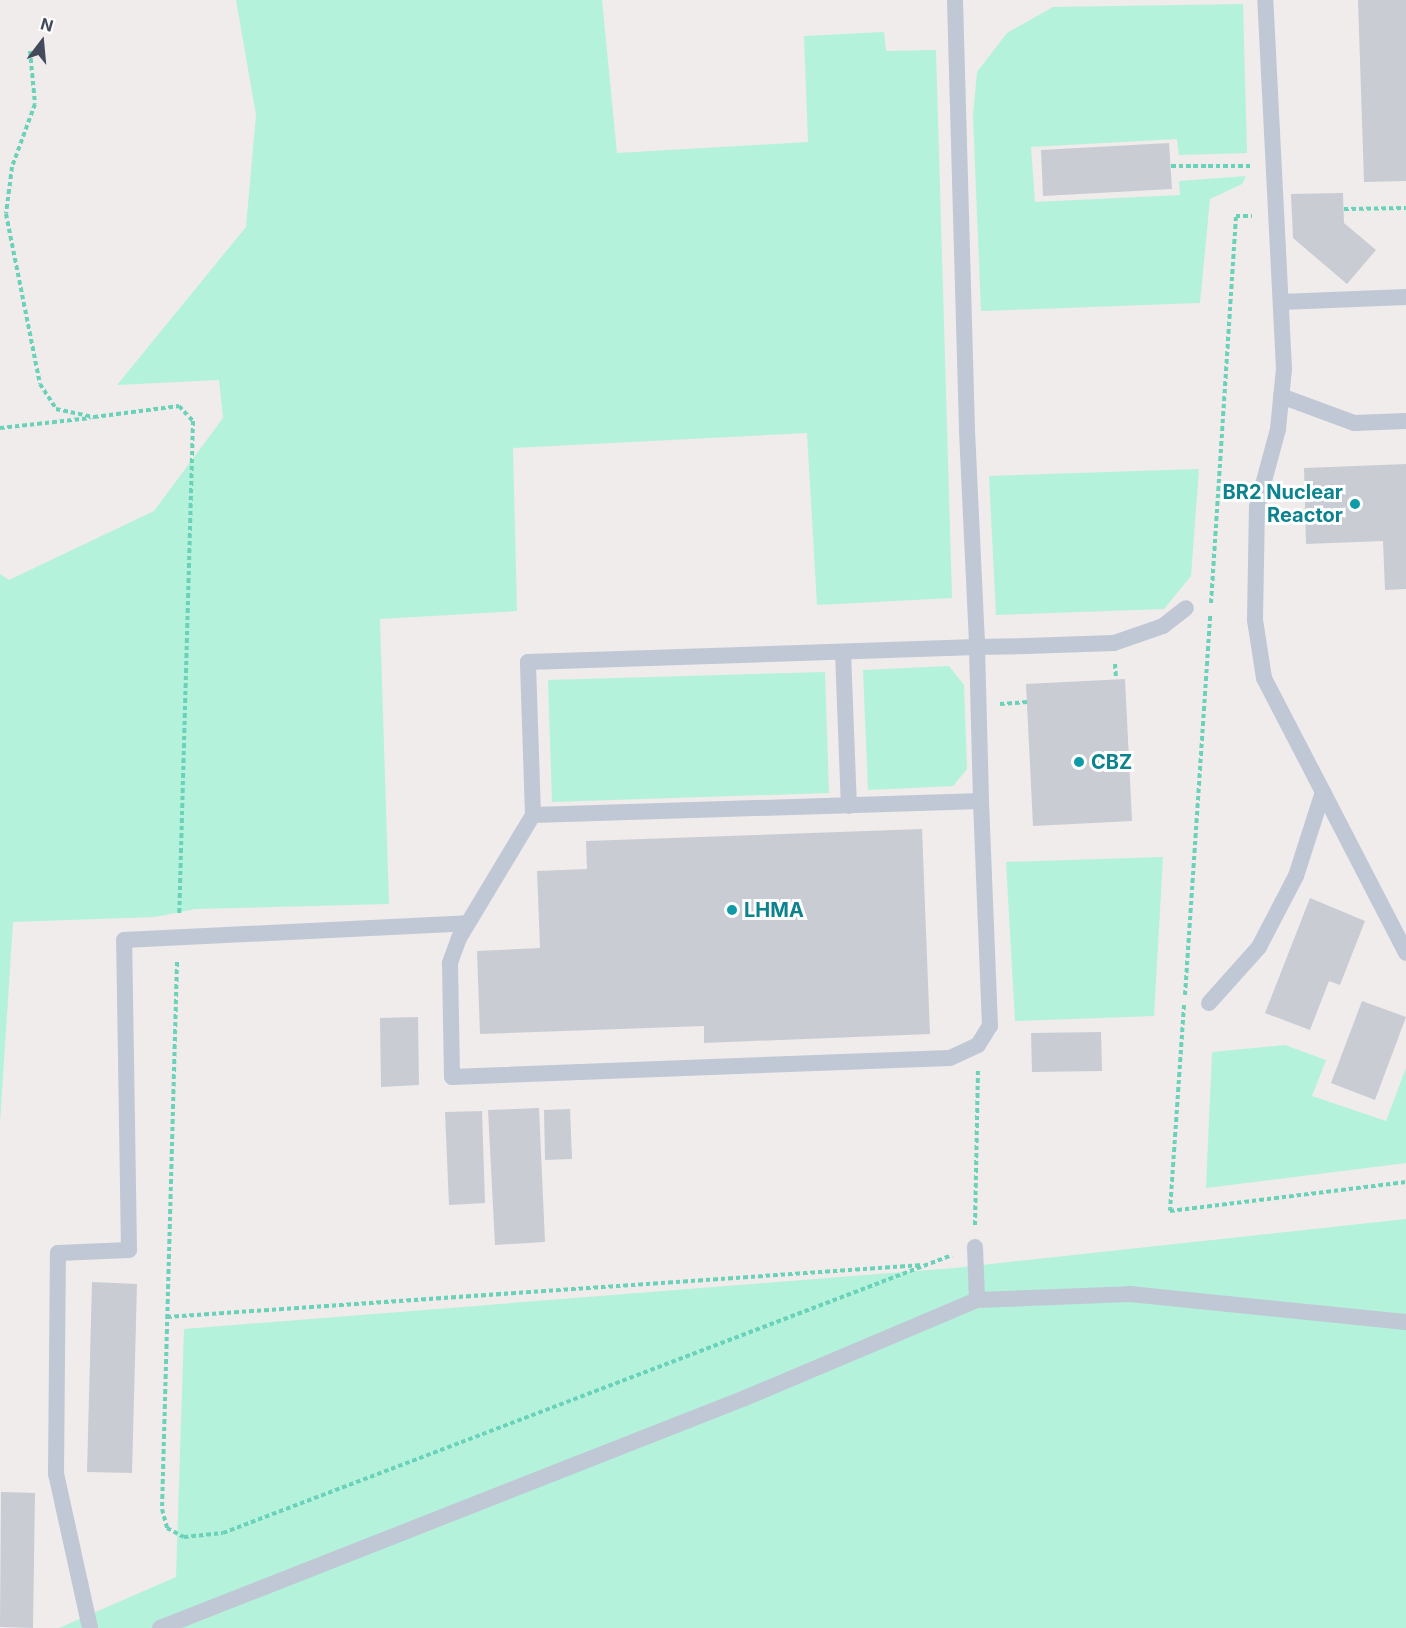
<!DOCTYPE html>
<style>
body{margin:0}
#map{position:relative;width:1406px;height:1628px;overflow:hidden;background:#efeceb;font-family:Inter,sans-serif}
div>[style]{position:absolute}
.green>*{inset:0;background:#b4f2db}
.building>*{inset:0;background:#caccd4}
.path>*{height:4px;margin-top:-2px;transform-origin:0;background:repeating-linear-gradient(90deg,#6ad2b8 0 4.5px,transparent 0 7.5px)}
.lane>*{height:16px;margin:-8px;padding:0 8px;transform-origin:8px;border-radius:8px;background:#c0c7d5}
.dots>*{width:16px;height:16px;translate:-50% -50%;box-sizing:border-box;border:3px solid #fff;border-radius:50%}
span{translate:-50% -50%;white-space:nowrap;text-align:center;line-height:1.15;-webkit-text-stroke:6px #fff;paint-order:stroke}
.culture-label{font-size:20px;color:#0d838f;font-weight:700}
.right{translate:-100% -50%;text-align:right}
.left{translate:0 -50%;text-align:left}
.north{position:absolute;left:12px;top:12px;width:60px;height:60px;-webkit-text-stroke:4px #fff;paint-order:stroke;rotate:16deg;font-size:16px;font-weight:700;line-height:24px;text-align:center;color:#434a5b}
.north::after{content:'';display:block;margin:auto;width:21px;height:27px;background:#434a5b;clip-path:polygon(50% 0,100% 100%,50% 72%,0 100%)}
</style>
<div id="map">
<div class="green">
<i style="clip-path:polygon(236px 0,602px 0,617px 153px,808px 142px,804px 36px,884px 32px,886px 51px,936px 50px,952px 598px,817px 605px,807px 433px,513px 448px,517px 611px,380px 619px,389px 904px,195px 909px,155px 917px,13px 922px,0 1123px,0 574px,9px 580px,154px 511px,223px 418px,219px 380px,117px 385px,246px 227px,256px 115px)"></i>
<i style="clip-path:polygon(1243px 4px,1247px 153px,1179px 155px,1177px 139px,1031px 147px,1035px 202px,1180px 195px,1179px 181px,1246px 176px,1242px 184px,1210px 199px,1200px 303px,981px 311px,973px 116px,977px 72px,1007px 33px,1053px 7px)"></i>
<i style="clip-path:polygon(1199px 469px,1191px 576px,1164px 609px,996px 615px,989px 476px)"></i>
<i style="clip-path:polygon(949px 666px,964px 685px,967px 769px,953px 786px,868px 790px,863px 670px)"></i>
<i style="clip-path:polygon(825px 672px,829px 793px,552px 802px,548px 680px)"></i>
<i style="clip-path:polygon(1163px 857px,1154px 1016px,1015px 1021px,1006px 862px)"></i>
<i style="clip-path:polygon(1285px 1045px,1326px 1060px,1312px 1096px,1386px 1121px,1406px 1068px,1406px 1163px,1206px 1188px,1212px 1052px)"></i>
<i style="clip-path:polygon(1406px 1219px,1406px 1628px,59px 1628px,176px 1577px,184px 1329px,954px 1268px)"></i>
</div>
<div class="building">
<i style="clip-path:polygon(1358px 0,1406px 0,1406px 181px,1364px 182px)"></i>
<i style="clip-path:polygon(1169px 143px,1172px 189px,1043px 196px,1041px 150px)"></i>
<i style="clip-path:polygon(1343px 193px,1344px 223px,1376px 250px,1347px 284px,1293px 238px,1291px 194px)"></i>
<i style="clip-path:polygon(1406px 464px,1406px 589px,1385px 590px,1383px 541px,1306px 544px,1304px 468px)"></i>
<i style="clip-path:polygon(1125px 679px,1132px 821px,1033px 826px,1026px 684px)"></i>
<i style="clip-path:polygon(922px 829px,930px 1034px,704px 1043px,704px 1026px,480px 1034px,477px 951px,540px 948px,537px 871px,587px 869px,586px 841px)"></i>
<i style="clip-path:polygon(1310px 898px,1365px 921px,1340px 985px,1329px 981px,1310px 1030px,1265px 1013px)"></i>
<i style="clip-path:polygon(1362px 1001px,1406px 1017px,1375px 1100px,1331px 1083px)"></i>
<i style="clip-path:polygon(418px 1017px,419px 1085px,381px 1087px,380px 1018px)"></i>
<i style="clip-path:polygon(1101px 1032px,1102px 1071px,1032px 1072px,1031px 1033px)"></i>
<i style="clip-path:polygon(539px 1108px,545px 1242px,495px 1245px,488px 1110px)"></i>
<i style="clip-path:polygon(570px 1109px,572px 1159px,545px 1160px,544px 1110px)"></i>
<i style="clip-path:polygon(482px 1111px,485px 1203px,449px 1205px,445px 1112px)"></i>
<i style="clip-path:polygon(92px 1282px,137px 1284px,132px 1473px,87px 1472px)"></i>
<i style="clip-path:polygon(1px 1492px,35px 1493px,33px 1628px,0 1627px)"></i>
</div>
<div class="path">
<i style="left:30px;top:51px;width:53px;rotate:84.6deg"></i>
<i style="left:35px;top:104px;width:67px;rotate:110.1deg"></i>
<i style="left:12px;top:167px;width:47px;rotate:97.3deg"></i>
<i style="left:6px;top:214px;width:173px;rotate:78.7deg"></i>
<i style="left:40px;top:384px;width:30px;rotate:57deg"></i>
<i style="left:56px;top:409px;width:39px;rotate:12deg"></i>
<i style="left:94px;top:417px;width:86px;rotate:-7.4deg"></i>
<i style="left:179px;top:406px;width:21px;rotate:47deg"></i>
<i style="left:193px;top:421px;width:494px;rotate:91.6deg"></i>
<i style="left:1171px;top:166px;width:80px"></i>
<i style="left:1344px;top:209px;width:62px;rotate:-0.9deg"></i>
<i style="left:0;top:428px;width:91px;rotate:-6.3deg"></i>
<i style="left:1211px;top:603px;width:388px;rotate:-86.3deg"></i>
<i style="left:1236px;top:216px;width:16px"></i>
<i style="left:1115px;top:664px;width:15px;rotate:86deg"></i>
<i style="left:1000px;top:704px;width:27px;rotate:-4deg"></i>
<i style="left:177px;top:962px;width:547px;rotate:91.57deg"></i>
<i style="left:162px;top:1509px;width:20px;rotate:75deg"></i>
<i style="left:167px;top:1528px;width:19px;rotate:28deg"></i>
<i style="left:184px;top:1537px;width:39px;rotate:-6deg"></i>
<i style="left:223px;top:1533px;width:780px;rotate:-20.87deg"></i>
<i style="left:1185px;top:995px;width:380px;rotate:-86.2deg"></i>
<i style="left:1184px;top:1005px;width:206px;rotate:93.9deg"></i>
<i style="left:1170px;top:1211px;width:238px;rotate:-7deg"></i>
<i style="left:975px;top:1225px;width:155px;rotate:-88.9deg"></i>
<i style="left:167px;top:1317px;width:757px;rotate:-3.94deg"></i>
</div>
<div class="lane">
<i style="left:955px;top:0;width:431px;rotate:88.4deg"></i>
<i style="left:967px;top:431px;width:216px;rotate:87.3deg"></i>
<i style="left:977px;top:647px;width:154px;rotate:88.5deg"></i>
<i style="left:981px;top:801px;width:448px;rotate:178.2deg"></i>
<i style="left:533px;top:815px;width:153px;rotate:-91.9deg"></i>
<i style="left:528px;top:662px;width:449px;rotate:-1.9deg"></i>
<i style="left:977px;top:647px;width:49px;rotate:-1.2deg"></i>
<i style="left:1026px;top:646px;width:88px;rotate:-2deg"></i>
<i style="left:1114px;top:643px;width:52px;rotate:-19.1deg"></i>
<i style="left:1163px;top:626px;width:29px;rotate:-38deg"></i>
<i style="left:1281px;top:302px;width:125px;rotate:-2.3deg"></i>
<i style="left:1281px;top:396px;width:78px;rotate:20.3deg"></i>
<i style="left:1354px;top:423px;width:52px;rotate:-2.2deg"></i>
<i style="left:843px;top:652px;width:154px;rotate:87.8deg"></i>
<i style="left:1323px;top:792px;width:181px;rotate:62.7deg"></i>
<i style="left:533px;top:815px;width:144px;rotate:121deg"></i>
<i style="left:459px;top:938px;width:27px;rotate:110deg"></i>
<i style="left:450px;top:963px;width:114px;rotate:89deg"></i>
<i style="left:452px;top:1077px;width:498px;rotate:-2.2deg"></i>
<i style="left:950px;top:1058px;width:31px;rotate:-25deg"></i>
<i style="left:978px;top:1045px;width:22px;rotate:-58deg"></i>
<i style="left:990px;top:1026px;width:225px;rotate:-92.3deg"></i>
<i style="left:1209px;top:1003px;width:75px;rotate:-48.2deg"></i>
<i style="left:1259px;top:947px;width:80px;rotate:-62.5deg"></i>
<i style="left:1296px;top:876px;width:88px;rotate:-72.2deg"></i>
<i style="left:1323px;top:792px;width:128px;rotate:-117.4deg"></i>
<i style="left:1264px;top:678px;width:59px;rotate:-98.8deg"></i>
<i style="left:1255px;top:620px;width:113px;rotate:-89deg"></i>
<i style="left:1257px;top:507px;width:81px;rotate:-74.9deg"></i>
<i style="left:1278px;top:429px;width:60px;rotate:-84.3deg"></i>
<i style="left:1284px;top:369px;width:369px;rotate:-92.9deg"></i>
<i style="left:975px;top:1247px;width:53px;rotate:87.8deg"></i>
<i style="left:90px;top:1628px;width:158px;rotate:-102.4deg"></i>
<i style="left:56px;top:1474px;width:221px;rotate:-89.5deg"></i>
<i style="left:58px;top:1253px;width:71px;rotate:-2.4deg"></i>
<i style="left:129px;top:1250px;width:310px;rotate:-90.9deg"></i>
<i style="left:124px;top:940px;width:344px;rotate:-2.8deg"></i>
<i style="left:160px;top:1628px;width:629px;rotate:-21.46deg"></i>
<i style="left:745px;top:1398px;width:252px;rotate:-22.9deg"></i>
<i style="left:977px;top:1300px;width:153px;rotate:-2.2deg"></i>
<i style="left:1130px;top:1294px;width:277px;rotate:5.8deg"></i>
</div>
<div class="dots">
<i style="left:1355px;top:504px;background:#0f9aa8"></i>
<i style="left:1079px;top:762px;background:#0f9aa8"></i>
<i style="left:732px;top:910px;background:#0f9aa8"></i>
</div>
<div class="culture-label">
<span class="right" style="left:1343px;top:504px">BR2 Nuclear<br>Reactor</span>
<span class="left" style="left:1091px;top:762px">CBZ</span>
<span class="left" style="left:744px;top:910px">LHMA</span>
</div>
<div class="north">N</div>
</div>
